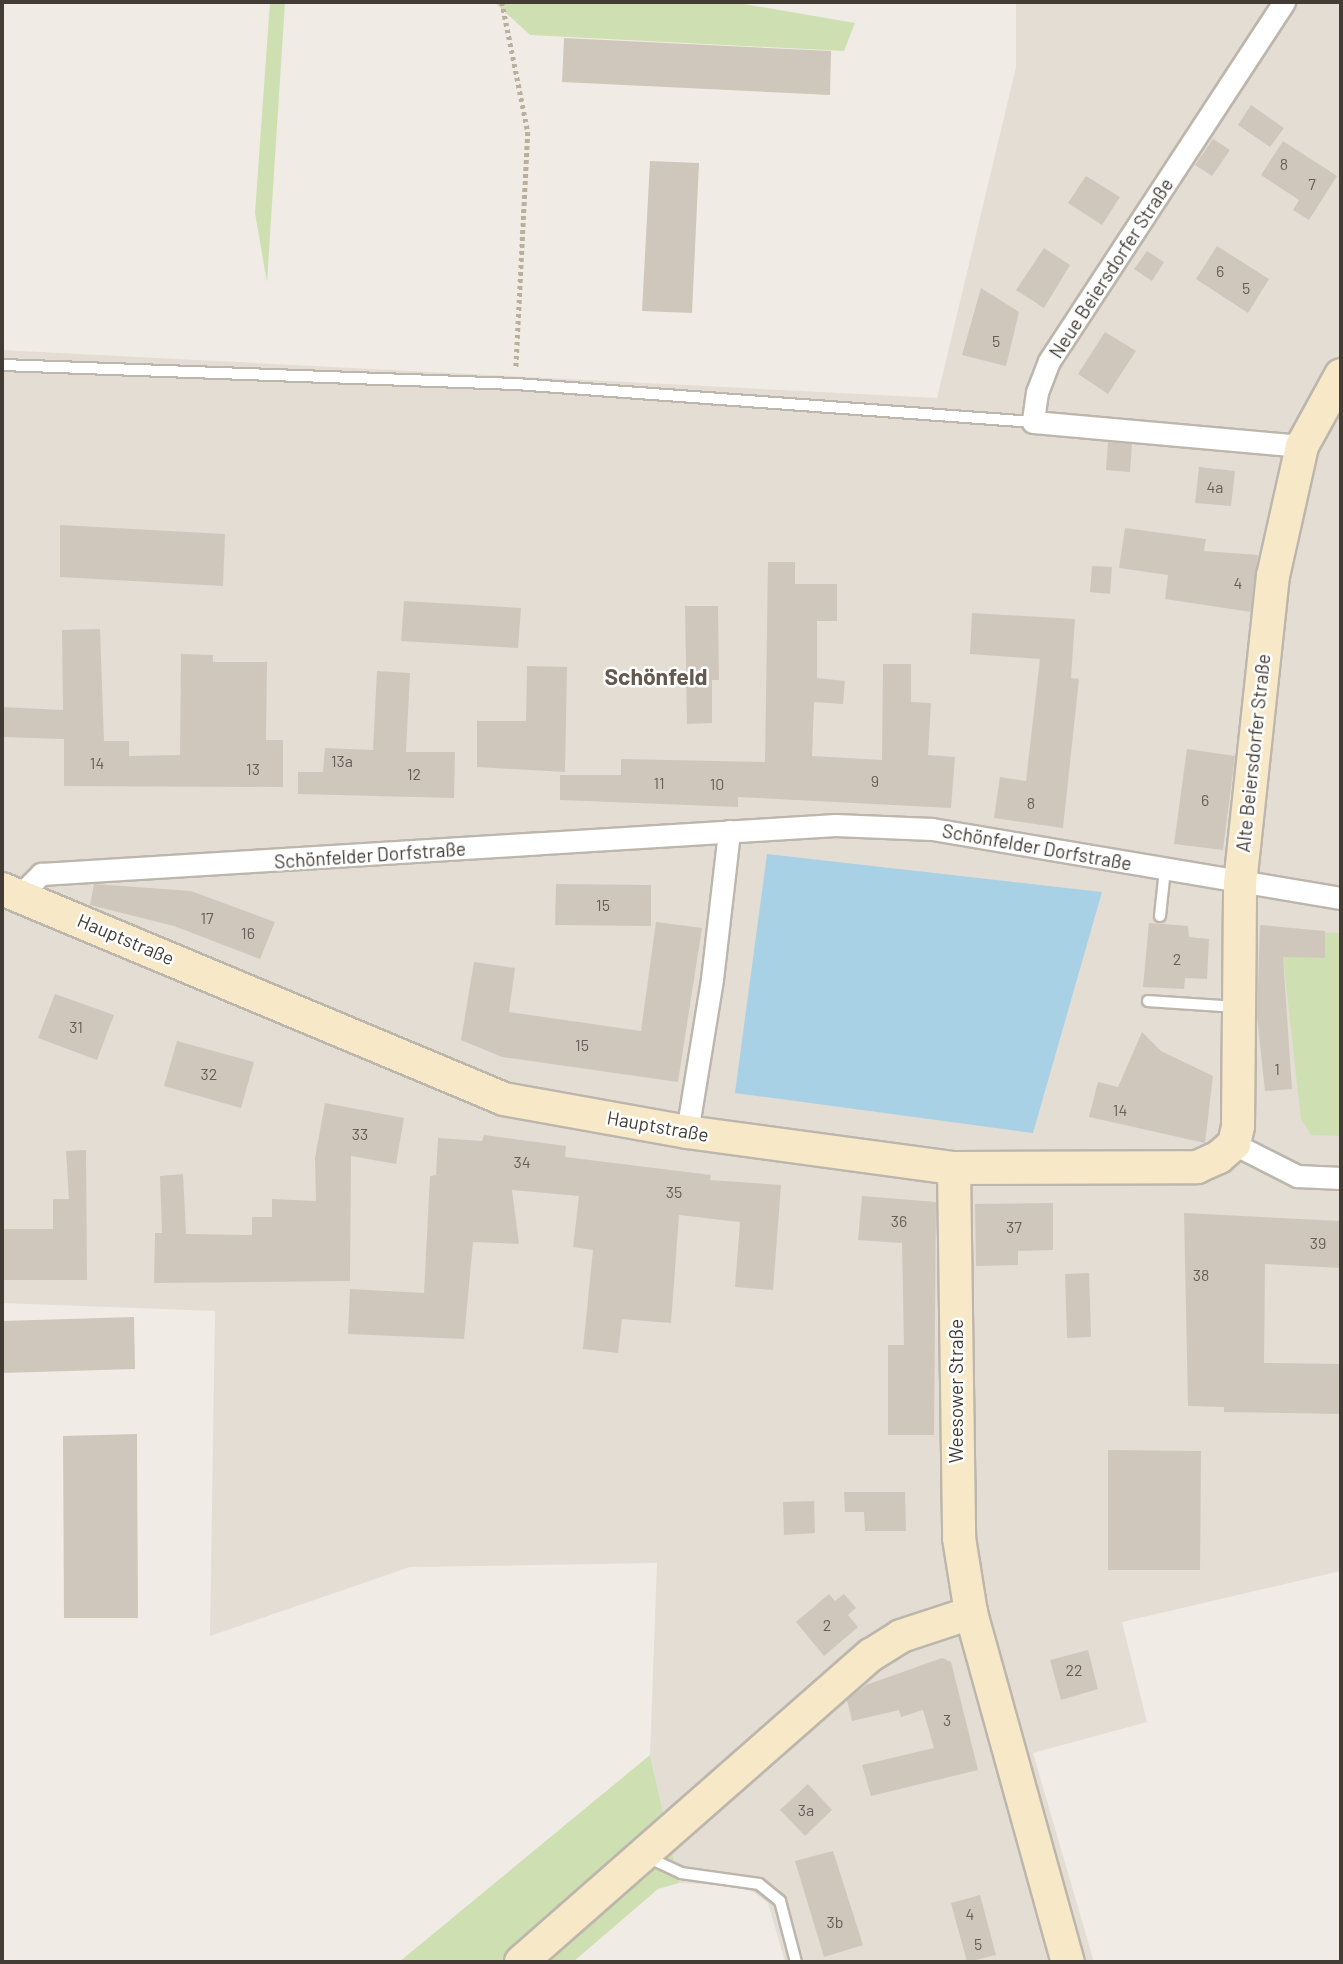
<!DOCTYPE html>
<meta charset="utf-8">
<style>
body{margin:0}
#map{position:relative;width:1343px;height:1964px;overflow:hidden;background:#f0ece5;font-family:Barlow,sans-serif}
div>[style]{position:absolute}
.residential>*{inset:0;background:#e3ddd4}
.green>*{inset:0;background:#cee0b2}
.water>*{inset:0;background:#a8d1e6}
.building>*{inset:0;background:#d0c7bc}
.path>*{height:4.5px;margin-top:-2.25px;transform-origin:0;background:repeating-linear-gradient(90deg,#baae9c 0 3.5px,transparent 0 7px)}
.roads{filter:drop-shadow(2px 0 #bdb6ac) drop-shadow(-2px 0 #bdb6ac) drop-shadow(0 2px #bdb6ac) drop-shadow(0 -2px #bdb6ac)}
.service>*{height:10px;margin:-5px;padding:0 5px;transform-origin:5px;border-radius:5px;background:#fff}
.minor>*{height:21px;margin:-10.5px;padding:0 10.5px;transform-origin:10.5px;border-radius:10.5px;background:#fff}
.secondary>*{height:32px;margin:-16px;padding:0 16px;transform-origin:16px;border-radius:16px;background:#f7e9c8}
span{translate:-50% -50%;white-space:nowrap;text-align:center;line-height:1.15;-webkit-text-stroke:5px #fff;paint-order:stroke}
.number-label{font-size:16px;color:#665f57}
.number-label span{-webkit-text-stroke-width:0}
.street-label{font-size:19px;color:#423c35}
.quarter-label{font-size:23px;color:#63594e;font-weight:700}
.frame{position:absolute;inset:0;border:4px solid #423c35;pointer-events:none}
</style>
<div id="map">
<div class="residential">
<i style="clip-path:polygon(1016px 2px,1341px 2px,1341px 1571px,1122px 1622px,1147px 1722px,1033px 1753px,1094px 1962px,785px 1962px,768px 1903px,753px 1892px,731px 1885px,679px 1883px,650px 1755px,657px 1563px,410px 1567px,210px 1636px,215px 1311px,2px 1303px,2px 350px,937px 398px,1016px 67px)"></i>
</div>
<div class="green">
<i style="clip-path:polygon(270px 2px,285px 2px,267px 282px,255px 213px)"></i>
<i style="clip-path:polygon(494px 2px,732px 2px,855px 23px,844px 51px,530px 35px)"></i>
<i style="clip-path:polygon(1280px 931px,1341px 933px,1341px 1136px,1311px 1135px,1301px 1119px)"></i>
<i style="clip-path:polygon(650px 1755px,679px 1883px,658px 1889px,573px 1962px,399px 1962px)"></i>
</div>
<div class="water">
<i style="clip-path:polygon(767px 854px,1102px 892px,1033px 1133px,735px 1093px)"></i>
</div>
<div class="building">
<i style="clip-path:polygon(564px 38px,831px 51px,830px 95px,562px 82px)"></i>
<i style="clip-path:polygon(1251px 105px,1284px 128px,1270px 147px,1238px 125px)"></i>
<i style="clip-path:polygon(1213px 139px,1230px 150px,1212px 176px,1195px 165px)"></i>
<i style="clip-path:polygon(1283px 141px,1337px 176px,1309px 220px,1293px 210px,1299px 200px,1261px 175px)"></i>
<i style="clip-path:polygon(650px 161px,699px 163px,692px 313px,642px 311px)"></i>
<i style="clip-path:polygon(1086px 176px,1120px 197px,1102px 225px,1068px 203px)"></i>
<i style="clip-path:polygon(1217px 246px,1269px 279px,1248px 313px,1196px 279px)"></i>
<i style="clip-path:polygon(1044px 248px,1070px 265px,1044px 308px,1016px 290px)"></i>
<i style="clip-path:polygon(1147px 251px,1164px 262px,1152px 281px,1134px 269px)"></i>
<i style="clip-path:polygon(981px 288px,1019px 312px,1006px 366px,962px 355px)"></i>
<i style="clip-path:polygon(1105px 332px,1136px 351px,1108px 394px,1078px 374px)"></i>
<i style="clip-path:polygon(1108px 442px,1132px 444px,1130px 472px,1106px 470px)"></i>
<i style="clip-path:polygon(1199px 467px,1235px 471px,1231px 506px,1195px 503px)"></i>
<i style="clip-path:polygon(60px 525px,225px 534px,223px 586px,60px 577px)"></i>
<i style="clip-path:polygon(1125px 528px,1206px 539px,1204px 551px,1258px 555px,1251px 612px,1165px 599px,1168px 575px,1119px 568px)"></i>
<i style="clip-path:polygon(768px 562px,795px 562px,795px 584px,837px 584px,837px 621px,817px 621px,817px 678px,845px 681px,843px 704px,814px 702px,812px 756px,882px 760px,883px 664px,911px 664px,911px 702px,931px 703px,928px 755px,955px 757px,951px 808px,738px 797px,738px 807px,560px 800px,560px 775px,621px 775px,621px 759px,765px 762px)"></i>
<i style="clip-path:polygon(1092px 566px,1112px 567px,1110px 594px,1090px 592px)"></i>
<i style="clip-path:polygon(404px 601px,521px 608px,518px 648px,401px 641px)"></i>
<i style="clip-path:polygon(685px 606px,718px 606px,719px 680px,712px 680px,712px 723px,687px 724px)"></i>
<i style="clip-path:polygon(972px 613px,1075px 619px,1071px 678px,1079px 679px,1063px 828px,994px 818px,1000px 777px,1026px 781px,1040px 659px,970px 654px)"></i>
<i style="clip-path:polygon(100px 629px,104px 741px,129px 741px,129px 756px,180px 755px,181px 654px,213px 655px,213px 662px,267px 662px,266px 740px,283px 740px,283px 787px,64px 786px,64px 739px,2px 737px,2px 707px,63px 710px,62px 630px)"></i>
<i style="clip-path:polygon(527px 666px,567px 667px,565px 772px,477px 767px,477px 721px,526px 721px)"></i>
<i style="clip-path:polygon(377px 671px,410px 673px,406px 752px,455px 752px,454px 798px,298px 794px,298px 772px,323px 772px,325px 748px,373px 750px)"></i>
<i style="clip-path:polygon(1187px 749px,1235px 756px,1223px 850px,1174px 844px)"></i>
<i style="clip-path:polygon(94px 884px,191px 891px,275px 922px,260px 959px,174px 926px,90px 905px)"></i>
<i style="clip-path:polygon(556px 884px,651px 885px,651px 926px,555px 925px)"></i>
<i style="clip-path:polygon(656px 922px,702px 928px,678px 1082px,502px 1057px,461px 1040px,474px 962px,515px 968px,509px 1012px,641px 1031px)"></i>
<i style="clip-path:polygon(1149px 923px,1188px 926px,1189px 937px,1209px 939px,1207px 979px,1185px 978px,1184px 989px,1143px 987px)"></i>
<i style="clip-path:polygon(1260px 925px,1325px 931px,1325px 958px,1283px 957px,1292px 1089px,1265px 1091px,1257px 1017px)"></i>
<i style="clip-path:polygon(55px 994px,114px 1015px,97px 1060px,38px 1038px)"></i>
<i style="clip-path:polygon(1142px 1032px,1161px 1051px,1213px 1076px,1205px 1143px,1089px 1117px,1098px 1082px,1118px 1087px)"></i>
<i style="clip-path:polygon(177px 1041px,254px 1062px,241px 1108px,164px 1086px)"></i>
<i style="clip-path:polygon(325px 1103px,404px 1118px,396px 1164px,351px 1156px,350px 1281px,154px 1283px,155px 1233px,162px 1233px,160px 1176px,183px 1174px,186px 1234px,252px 1235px,252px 1217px,272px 1217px,272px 1199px,316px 1201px,315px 1158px)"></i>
<i style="clip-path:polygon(484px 1135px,566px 1146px,565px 1157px,711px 1175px,710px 1180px,781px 1185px,773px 1290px,735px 1287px,740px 1222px,679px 1215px,671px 1323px,622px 1319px,618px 1353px,583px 1349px,593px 1250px,573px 1247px,579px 1196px,512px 1190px,519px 1244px,473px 1242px,464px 1339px,348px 1334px,350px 1289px,424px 1293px,430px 1176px,436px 1175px,438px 1138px,482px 1141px)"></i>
<i style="clip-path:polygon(86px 1150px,87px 1280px,2px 1280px,2px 1229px,53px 1229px,53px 1199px,69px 1199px,66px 1151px)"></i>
<i style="clip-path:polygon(862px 1196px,936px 1202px,934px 1435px,888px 1435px,888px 1345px,904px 1345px,902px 1243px,858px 1240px)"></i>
<i style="clip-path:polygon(1053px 1203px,1053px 1250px,1018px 1251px,1018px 1265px,976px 1266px,975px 1204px)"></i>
<i style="clip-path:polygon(1184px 1213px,1341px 1221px,1341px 1268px,1265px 1264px,1264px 1363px,1341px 1364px,1341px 1414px,1224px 1412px,1224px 1407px,1188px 1406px)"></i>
<i style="clip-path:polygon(1089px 1273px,1091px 1337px,1067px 1338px,1065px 1274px)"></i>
<i style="clip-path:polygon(134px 1317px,135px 1369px,2px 1373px,2px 1321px)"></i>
<i style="clip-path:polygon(137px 1434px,138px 1618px,64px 1618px,63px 1436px)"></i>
<i style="clip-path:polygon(1108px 1450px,1201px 1451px,1200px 1570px,1108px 1570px)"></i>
<i style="clip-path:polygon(844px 1492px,905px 1492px,906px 1531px,865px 1531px,864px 1512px,845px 1512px)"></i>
<i style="clip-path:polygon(814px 1501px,815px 1533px,784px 1535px,783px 1502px)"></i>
<i style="clip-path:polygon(829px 1594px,835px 1601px,844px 1594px,856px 1608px,848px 1615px,858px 1627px,824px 1656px,796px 1622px)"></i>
<i style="clip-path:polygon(1088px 1650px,1098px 1689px,1061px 1700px,1050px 1660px)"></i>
<i style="clip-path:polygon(942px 1658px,951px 1662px,978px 1770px,871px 1796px,862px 1765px,934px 1748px,923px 1710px,901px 1717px,899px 1710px,852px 1721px,847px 1700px,866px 1685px)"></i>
<i style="clip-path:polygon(808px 1784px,832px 1810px,805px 1836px,780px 1810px)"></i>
<i style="clip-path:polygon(833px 1851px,863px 1945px,824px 1957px,795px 1861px)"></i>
<i style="clip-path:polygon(980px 1895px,996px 1955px,967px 1962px,951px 1903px)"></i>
</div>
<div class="path">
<i style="left:502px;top:2px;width:133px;rotate:78.7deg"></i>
<i style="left:528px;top:132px;width:238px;rotate:92.9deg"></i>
</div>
<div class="roads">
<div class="service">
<i style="left:2px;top:365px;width:514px;rotate:2.12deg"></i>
<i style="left:516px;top:384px;width:518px;rotate:4.2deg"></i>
<i style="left:1160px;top:916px;width:47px;rotate:-83.9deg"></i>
<i style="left:1148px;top:1001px;width:88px;rotate:3.9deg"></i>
<i style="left:647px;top:1857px;width:38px;rotate:25deg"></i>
<i style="left:681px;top:1873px;width:79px;rotate:8deg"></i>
<i style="left:759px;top:1884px;width:27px;rotate:39deg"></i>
<i style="left:780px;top:1901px;width:63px;rotate:75.3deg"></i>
</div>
<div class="minor">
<i style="left:1284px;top:2px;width:429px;rotate:123.2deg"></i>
<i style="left:1049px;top:361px;width:33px;rotate:111deg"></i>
<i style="left:1037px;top:392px;width:30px;rotate:98deg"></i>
<i style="left:1033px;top:422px;width:270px;rotate:5.1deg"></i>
<i style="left:20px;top:895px;width:30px;rotate:-45deg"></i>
<i style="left:41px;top:874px;width:796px;rotate:-3.53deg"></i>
<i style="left:835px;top:825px;width:97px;rotate:2.4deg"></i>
<i style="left:932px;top:829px;width:415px;rotate:9.6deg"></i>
<i style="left:687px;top:1132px;width:155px;rotate:-80.7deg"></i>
<i style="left:712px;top:979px;width:149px;rotate:-83.4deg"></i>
<i style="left:1234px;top:1144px;width:71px;rotate:26.9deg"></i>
<i style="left:1297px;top:1176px;width:44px;rotate:2.6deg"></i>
</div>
<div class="secondary">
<i style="left:2px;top:889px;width:544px;rotate:22.7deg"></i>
<i style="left:504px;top:1099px;width:186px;rotate:10.2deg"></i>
<i style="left:687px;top:1132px;width:269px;rotate:7.7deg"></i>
<i style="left:954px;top:1168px;width:243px;rotate:-0.2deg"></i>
<i style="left:1197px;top:1167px;width:24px;rotate:-24deg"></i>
<i style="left:1219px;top:1157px;width:20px;rotate:-41deg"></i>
<i style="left:1234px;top:1144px;width:18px;rotate:-77deg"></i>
<i style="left:1238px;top:1126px;width:242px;rotate:-89.5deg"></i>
<i style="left:1240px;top:884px;width:310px;rotate:-83.9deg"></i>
<i style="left:1273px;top:576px;width:133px;rotate:-77.4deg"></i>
<i style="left:1302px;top:446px;width:81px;rotate:-61.2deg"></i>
<i style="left:954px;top:1168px;width:370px;rotate:89.2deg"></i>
<i style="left:959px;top:1538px;width:76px;rotate:80.9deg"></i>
<i style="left:971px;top:1613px;width:362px;rotate:74.5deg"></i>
<i style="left:521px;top:1962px;width:466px;rotate:-41.3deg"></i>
<i style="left:871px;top:1655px;width:36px;rotate:-32deg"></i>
<i style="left:901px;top:1636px;width:74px;rotate:-18.2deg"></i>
</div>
</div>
<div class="number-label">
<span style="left:1284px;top:164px">8</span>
<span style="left:1312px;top:184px">7</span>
<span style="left:1220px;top:271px">6</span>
<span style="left:1246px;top:288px">5</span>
<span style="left:996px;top:341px">5</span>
<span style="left:1215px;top:487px">4a</span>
<span style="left:1238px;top:583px">4</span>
<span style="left:342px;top:761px">13a</span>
<span style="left:97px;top:763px">14</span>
<span style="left:253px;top:769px">13</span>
<span style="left:414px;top:774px">12</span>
<span style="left:875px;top:781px">9</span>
<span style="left:659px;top:783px">11</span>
<span style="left:717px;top:784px">10</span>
<span style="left:1205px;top:800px">6</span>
<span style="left:1031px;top:803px">8</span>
<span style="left:603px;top:905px">15</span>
<span style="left:207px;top:918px">17</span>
<span style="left:248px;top:933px">16</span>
<span style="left:1177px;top:959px">2</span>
<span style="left:76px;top:1027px">31</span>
<span style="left:582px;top:1045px">15</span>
<span style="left:1277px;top:1069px">1</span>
<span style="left:209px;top:1074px">32</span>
<span style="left:1120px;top:1110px">14</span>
<span style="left:360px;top:1134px">33</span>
<span style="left:522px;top:1162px">34</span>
<span style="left:674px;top:1192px">35</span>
<span style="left:899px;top:1221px">36</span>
<span style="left:1014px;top:1227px">37</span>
<span style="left:1318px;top:1243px">39</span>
<span style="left:1201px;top:1275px">38</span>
<span style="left:827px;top:1625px">2</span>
<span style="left:1074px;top:1670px">22</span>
<span style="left:947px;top:1720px">3</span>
<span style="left:806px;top:1810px">3a</span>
<span style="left:970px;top:1914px">4</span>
<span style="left:835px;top:1922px">3b</span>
<span style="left:978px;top:1944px">5</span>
</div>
<div class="street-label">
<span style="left:1111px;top:268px;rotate:-57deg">Neue Beiersdorfer Straße</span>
<span style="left:1253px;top:753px;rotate:-84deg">Alte Beiersdorfer Straße</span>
<span style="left:1037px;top:847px;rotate:10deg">Schönfelder Dorfstraße</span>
<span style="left:370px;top:855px;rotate:-4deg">Schönfelder Dorfstraße</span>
<span style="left:126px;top:939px;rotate:23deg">Hauptstraße</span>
<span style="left:658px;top:1126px;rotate:10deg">Hauptstraße</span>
<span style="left:956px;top:1391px;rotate:-90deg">Weesower Straße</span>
</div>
<div class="quarter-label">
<span style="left:656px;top:676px">Schönfeld</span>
</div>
<div class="frame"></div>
</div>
